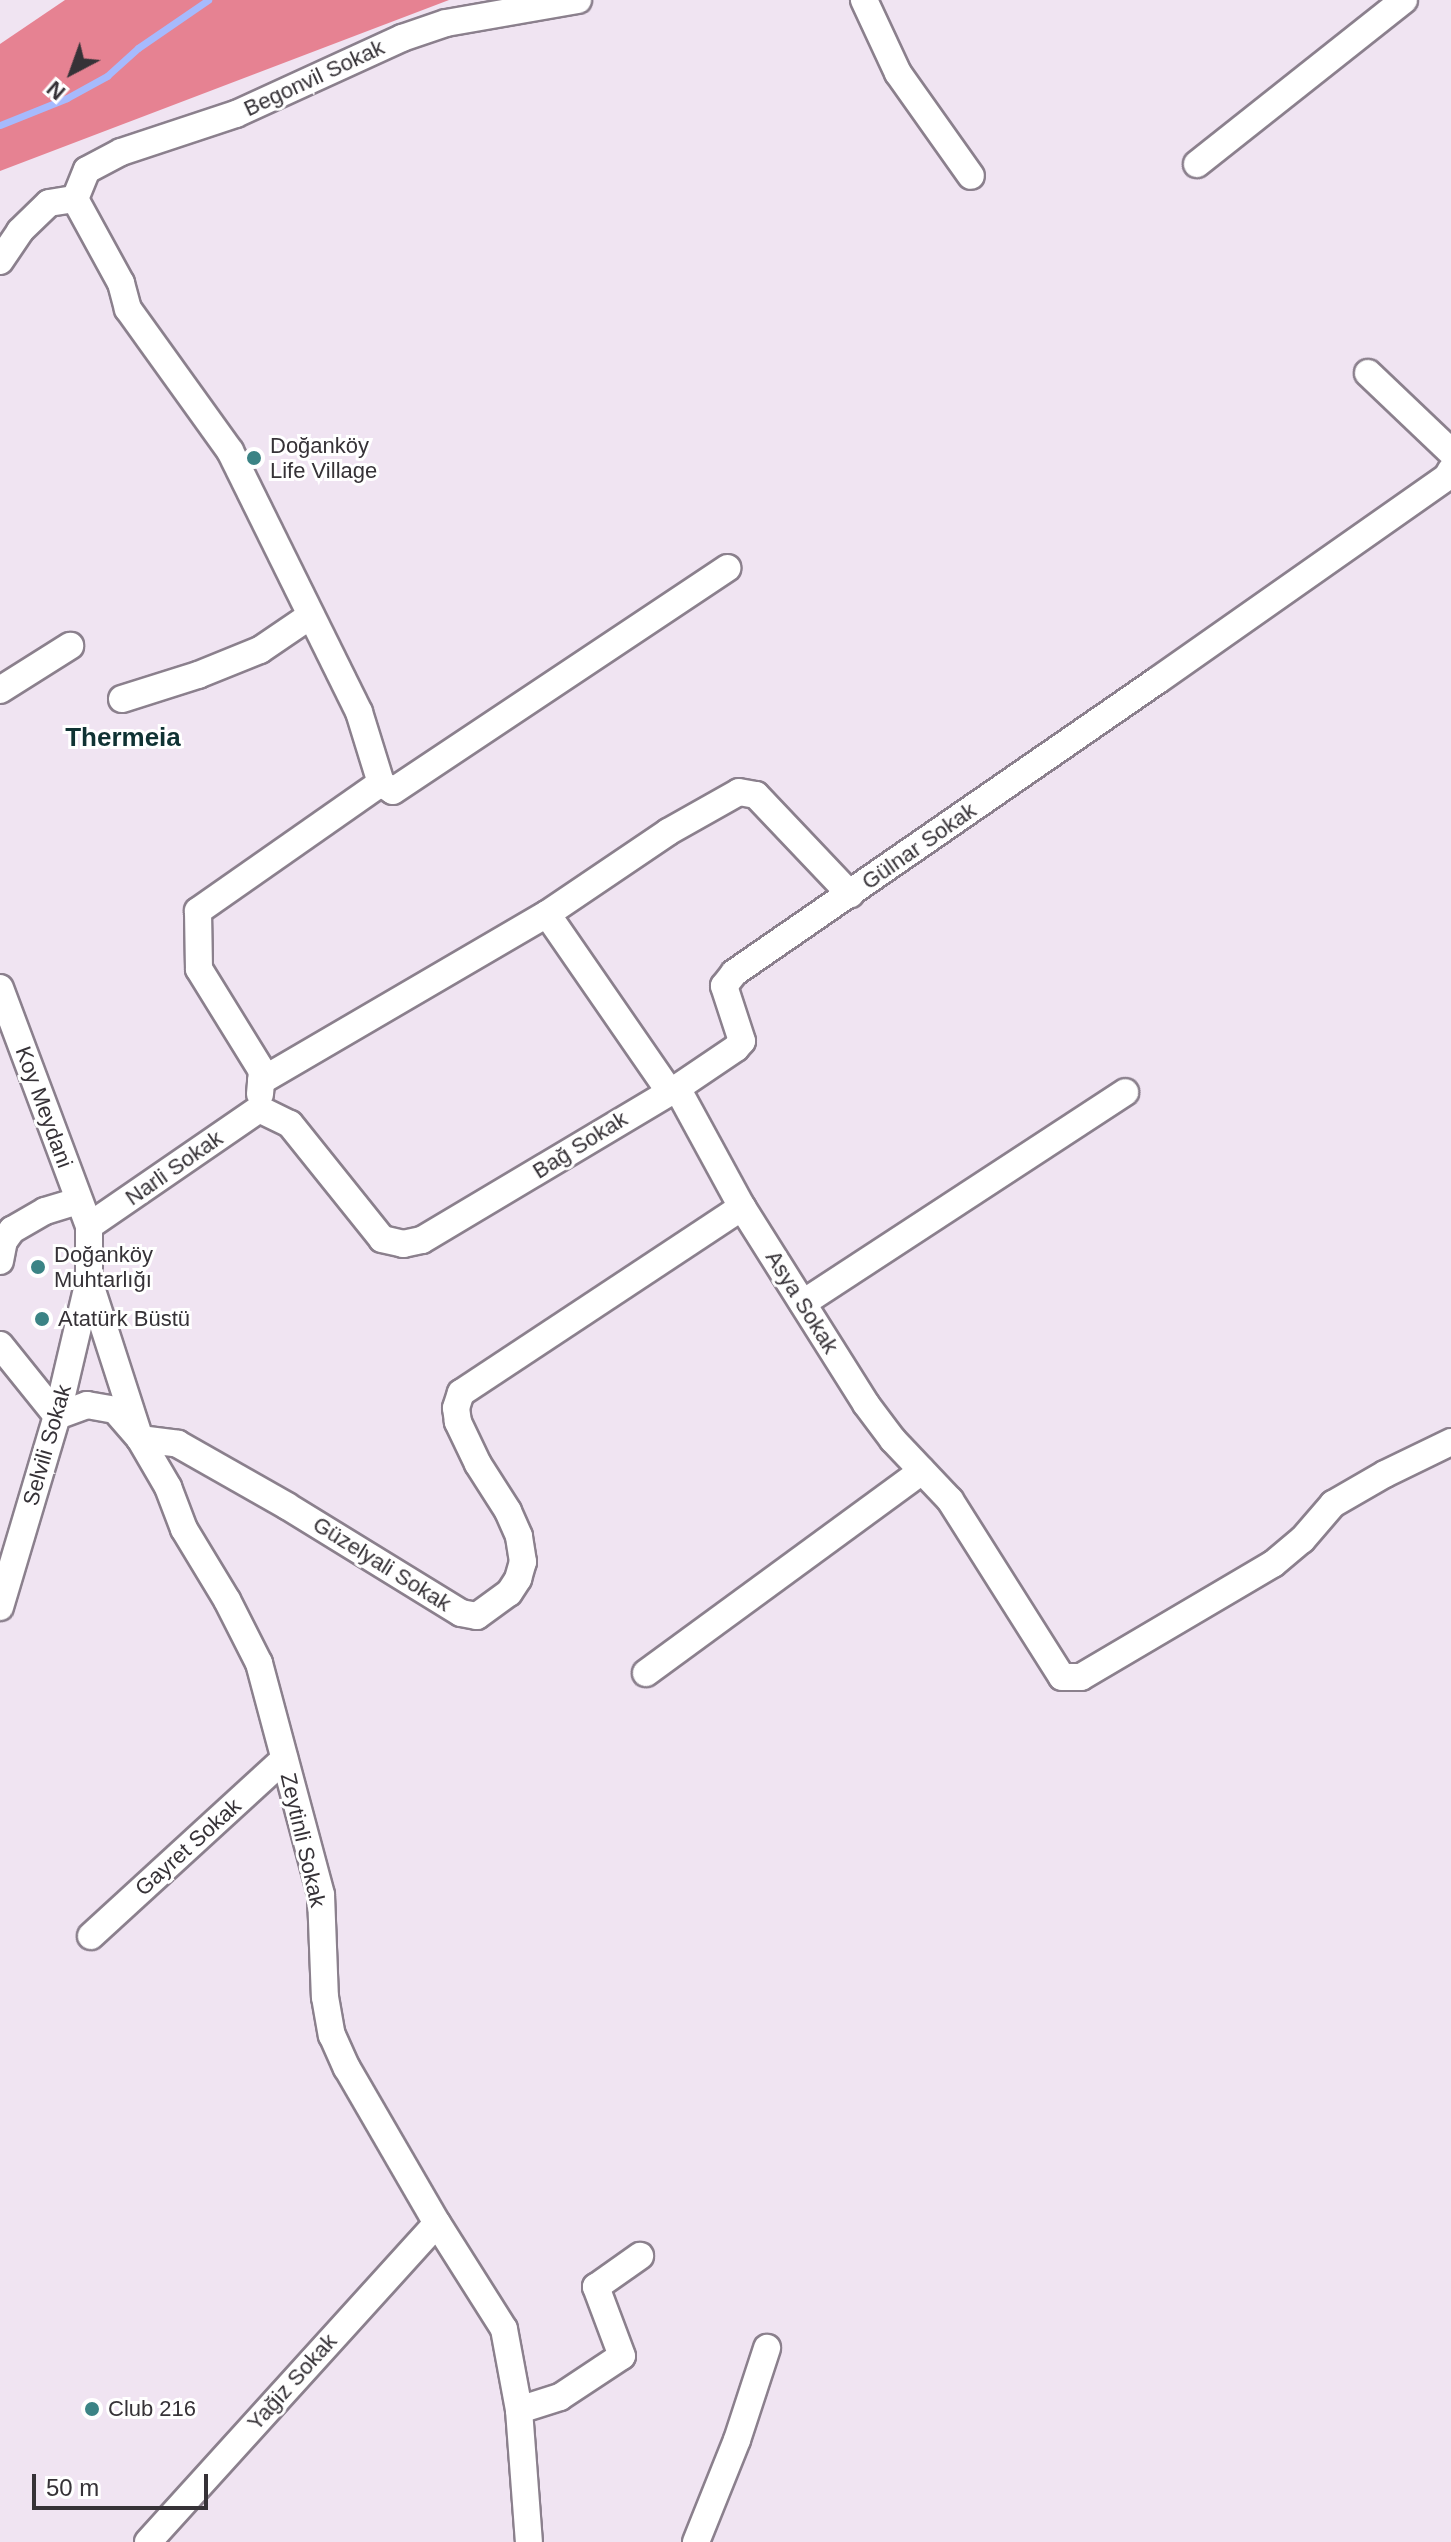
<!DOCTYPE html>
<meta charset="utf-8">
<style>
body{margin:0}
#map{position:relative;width:1451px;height:2542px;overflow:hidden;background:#f0e4f2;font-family:Helvetica,sans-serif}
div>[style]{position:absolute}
.forest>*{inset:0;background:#e68292}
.stream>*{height:7px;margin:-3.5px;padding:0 3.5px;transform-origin:3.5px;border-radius:3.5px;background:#a6bafd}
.roads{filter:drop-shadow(2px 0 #8b808d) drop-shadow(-2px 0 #8b808d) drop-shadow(0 2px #8b808d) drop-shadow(0 -2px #8b808d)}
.minor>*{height:26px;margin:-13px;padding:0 13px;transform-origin:13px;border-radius:13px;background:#fff}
.dots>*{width:22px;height:22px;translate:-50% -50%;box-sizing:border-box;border:4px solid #fff;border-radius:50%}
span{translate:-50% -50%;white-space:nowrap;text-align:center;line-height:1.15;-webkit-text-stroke:6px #fff;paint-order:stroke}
.street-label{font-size:22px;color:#363237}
.poi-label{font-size:22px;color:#363237}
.left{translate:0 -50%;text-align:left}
.quarter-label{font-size:26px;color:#0f3233;font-weight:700}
.north{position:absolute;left:32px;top:32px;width:80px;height:80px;-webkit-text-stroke:6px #fff;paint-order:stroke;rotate:221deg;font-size:22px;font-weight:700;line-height:32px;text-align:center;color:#363237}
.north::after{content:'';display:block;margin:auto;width:28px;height:36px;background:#363237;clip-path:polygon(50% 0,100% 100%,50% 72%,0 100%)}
.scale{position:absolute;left:32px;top:2474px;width:176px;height:36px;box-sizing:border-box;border:4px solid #363237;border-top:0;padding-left:10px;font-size:24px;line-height:28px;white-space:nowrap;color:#363237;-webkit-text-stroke:6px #fff;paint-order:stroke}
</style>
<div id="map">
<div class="forest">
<i style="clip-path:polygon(65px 0,449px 0,0 171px,0 44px)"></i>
</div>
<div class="stream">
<i style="left:0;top:125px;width:72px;rotate:-21.9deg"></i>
<i style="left:67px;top:98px;width:46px;rotate:-28.8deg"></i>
<i style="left:107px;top:76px;width:42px;rotate:-42.1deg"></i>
<i style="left:138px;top:48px;width:85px;rotate:-34.4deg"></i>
</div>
<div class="roads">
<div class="minor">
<i style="left:864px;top:0;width:81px;rotate:65deg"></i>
<i style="left:898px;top:73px;width:126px;rotate:54.7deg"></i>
<i style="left:1197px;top:164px;width:264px;rotate:-38.4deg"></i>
<i style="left:75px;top:199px;width:96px;rotate:61.3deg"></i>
<i style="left:121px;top:283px;width:27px;rotate:75deg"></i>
<i style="left:128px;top:309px;width:175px;rotate:54.3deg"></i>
<i style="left:230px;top:451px;width:291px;rotate:63.7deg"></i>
<i style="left:359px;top:712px;width:74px;rotate:72.8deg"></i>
<i style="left:381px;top:783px;width:14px;rotate:34deg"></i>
<i style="left:393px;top:791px;width:402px;rotate:-33.7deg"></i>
<i style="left:75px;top:199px;width:31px;rotate:-68deg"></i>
<i style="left:87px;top:170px;width:38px;rotate:-28deg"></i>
<i style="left:121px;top:152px;width:121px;rotate:-18.3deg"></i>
<i style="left:236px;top:114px;width:183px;rotate:-24.6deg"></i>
<i style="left:402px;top:38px;width:46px;rotate:-18.8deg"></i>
<i style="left:446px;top:23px;width:134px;rotate:-9.9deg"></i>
<i style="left:0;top:261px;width:36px;rotate:-56deg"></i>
<i style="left:20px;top:231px;width:40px;rotate:-44deg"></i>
<i style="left:49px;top:203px;width:26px;rotate:-9deg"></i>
<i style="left:1368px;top:373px;width:115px;rotate:43.6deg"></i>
<i style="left:0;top:690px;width:83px;rotate:-32.2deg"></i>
<i style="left:122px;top:699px;width:80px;rotate:-17.5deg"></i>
<i style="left:198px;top:675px;width:67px;rotate:-22deg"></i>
<i style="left:260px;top:650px;width:60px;rotate:-34.2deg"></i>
<i style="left:547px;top:914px;width:215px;rotate:55.4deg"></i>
<i style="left:0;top:988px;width:254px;rotate:69.5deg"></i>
<i style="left:89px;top:1226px;width:55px;rotate:90deg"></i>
<i style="left:89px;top:1281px;width:166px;rotate:72.1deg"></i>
<i style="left:140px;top:1439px;width:56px;rotate:59.7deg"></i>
<i style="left:168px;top:1487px;width:45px;rotate:69.1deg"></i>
<i style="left:184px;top:1529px;width:83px;rotate:58.8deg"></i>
<i style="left:227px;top:1600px;width:71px;rotate:63.1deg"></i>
<i style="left:259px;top:1663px;width:240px;rotate:75deg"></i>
<i style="left:321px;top:1895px;width:102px;rotate:87.8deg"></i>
<i style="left:325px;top:1997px;width:39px;rotate:80deg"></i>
<i style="left:332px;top:2035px;width:36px;rotate:66deg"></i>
<i style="left:347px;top:2068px;width:179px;rotate:59.9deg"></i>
<i style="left:437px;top:2223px;width:125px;rotate:57.7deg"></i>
<i style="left:504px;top:2329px;width:82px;rotate:79.5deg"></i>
<i style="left:519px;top:2410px;width:132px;rotate:85.7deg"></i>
<i style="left:261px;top:1081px;width:331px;rotate:-30.3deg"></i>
<i style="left:547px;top:914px;width:146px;rotate:-34.1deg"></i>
<i style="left:668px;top:832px;width:81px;rotate:-29.4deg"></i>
<i style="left:739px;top:792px;width:17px;rotate:10deg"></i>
<i style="left:756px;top:795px;width:137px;rotate:46.5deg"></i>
<i style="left:677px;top:1088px;width:136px;rotate:61.4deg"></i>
<i style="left:742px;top:1207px;width:233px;rotate:57.8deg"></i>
<i style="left:866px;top:1404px;width:45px;rotate:53.1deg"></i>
<i style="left:893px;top:1440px;width:83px;rotate:46.5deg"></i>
<i style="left:950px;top:1500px;width:209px;rotate:57.7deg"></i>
<i style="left:1062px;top:1677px;width:19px"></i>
<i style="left:1081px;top:1677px;width:223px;rotate:-30.5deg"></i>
<i style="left:1273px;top:1564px;width:38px;rotate:-40deg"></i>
<i style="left:1302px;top:1540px;width:48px;rotate:-49.3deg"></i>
<i style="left:1333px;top:1504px;width:60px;rotate:-30deg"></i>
<i style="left:1385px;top:1474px;width:73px;rotate:-25.9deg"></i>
<i style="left:260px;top:1094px;width:23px;rotate:-85deg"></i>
<i style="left:262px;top:1071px;width:120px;rotate:-121.7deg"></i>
<i style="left:199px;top:969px;width:58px;rotate:-91deg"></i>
<i style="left:198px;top:911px;width:223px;rotate:-35deg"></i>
<i style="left:259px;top:1109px;width:34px;rotate:26deg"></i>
<i style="left:290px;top:1124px;width:147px;rotate:51.3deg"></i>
<i style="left:382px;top:1239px;width:22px;rotate:13deg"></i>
<i style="left:403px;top:1244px;width:19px;rotate:-12deg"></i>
<i style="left:422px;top:1240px;width:297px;rotate:-30.8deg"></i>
<i style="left:677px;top:1088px;width:71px;rotate:-34.1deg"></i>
<i style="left:736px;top:1048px;width:9px;rotate:-49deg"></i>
<i style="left:742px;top:1041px;width:58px;rotate:-108.1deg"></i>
<i style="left:724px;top:986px;width:16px;rotate:-52deg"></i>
<i style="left:734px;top:973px;width:515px;rotate:-34.65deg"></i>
<i style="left:1158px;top:680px;width:353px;rotate:-35.1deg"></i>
<i style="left:1447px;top:477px;width:8px;rotate:-60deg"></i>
<i style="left:89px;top:1226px;width:206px;rotate:-34.5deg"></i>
<i style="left:0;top:1261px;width:20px;rotate:-79deg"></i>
<i style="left:4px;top:1241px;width:14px;rotate:-54deg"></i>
<i style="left:12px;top:1230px;width:38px;rotate:-30deg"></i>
<i style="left:45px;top:1211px;width:34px;rotate:-17deg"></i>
<i style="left:803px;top:1303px;width:385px;rotate:-33.2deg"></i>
<i style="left:0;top:1345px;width:91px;rotate:51.2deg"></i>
<i style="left:57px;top:1416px;width:32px;rotate:-20deg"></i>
<i style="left:87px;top:1405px;width:28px;rotate:10deg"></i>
<i style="left:115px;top:1410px;width:38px;rotate:49deg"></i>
<i style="left:140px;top:1439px;width:38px;rotate:7deg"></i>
<i style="left:178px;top:1444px;width:125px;rotate:29.6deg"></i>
<i style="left:287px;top:1506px;width:204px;rotate:31.6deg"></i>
<i style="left:461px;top:1613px;width:16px;rotate:11deg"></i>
<i style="left:477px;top:1616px;width:39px;rotate:-36deg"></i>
<i style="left:509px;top:1593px;width:17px;rotate:-57deg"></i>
<i style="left:518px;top:1579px;width:18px;rotate:-74deg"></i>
<i style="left:523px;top:1562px;width:26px;rotate:-99deg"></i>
<i style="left:519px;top:1536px;width:27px;rotate:-114deg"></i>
<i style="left:508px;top:1511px;width:56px;rotate:-122.6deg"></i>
<i style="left:478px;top:1464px;width:47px;rotate:-115.5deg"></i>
<i style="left:458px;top:1422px;width:14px;rotate:-98deg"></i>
<i style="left:456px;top:1408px;width:16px;rotate:-72deg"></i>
<i style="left:461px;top:1393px;width:337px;rotate:-33.5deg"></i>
<i style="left:0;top:1607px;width:199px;rotate:-73.4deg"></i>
<i style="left:57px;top:1416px;width:139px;rotate:-76.7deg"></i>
<i style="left:646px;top:1673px;width:342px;rotate:-36.2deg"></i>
<i style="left:91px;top:1936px;width:262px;rotate:-42.5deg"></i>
<i style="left:519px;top:2410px;width:43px;rotate:-17.6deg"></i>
<i style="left:560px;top:2397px;width:74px;rotate:-33.5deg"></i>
<i style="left:622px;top:2356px;width:74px;rotate:-110.6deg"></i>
<i style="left:596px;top:2287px;width:54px;rotate:-35.2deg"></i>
<i style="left:148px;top:2542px;width:430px;rotate:-47.8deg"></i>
<i style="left:696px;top:2542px;width:110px;rotate:-68.1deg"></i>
<i style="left:737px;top:2440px;width:97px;rotate:-71.9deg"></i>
</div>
</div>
<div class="dots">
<i style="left:254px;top:458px;background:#3b8385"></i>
<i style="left:38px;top:1267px;background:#3b8385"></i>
<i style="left:42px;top:1319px;background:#3b8385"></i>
<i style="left:92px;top:2409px;background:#3b8385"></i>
</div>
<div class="street-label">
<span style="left:314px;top:78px;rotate:-25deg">Begonvil Sokak</span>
<span style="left:919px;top:846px;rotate:-35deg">Gülnar Sokak</span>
<span style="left:44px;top:1107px;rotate:70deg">Koy Meydani</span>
<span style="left:580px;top:1145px;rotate:-32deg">Bağ Sokak</span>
<span style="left:174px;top:1168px;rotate:-35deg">Narli Sokak</span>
<span style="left:802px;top:1302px;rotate:58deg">Asya Sokak</span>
<span style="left:47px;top:1445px;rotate:-74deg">Selvili Sokak</span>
<span style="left:382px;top:1564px;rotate:32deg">Güzelyali Sokak</span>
<span style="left:303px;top:1840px;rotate:77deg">Zeytinli Sokak</span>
<span style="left:188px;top:1847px;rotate:-42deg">Gayret Sokak</span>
<span style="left:292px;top:2382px;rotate:-48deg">Yağiz Sokak</span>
</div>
<div class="poi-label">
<span class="left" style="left:270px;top:458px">Doğanköy<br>Life Village</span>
<span class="left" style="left:54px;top:1267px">Doğanköy<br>Muhtarlığı</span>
<span class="left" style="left:58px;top:1319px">Atatürk Büstü</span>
<span class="left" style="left:108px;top:2409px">Club 216</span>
</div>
<div class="quarter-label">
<span style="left:123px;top:738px">Thermeia</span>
</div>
<div class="north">N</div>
<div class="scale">50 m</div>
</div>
